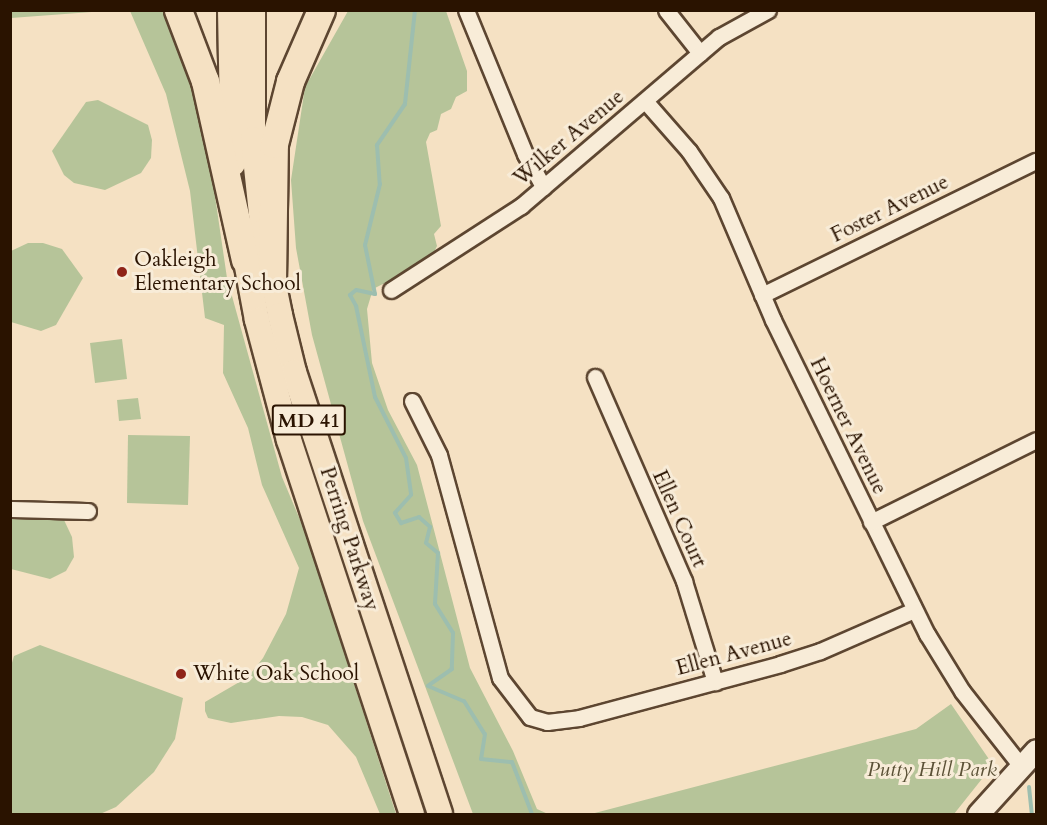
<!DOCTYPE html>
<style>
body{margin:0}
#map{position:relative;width:1047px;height:825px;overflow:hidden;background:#f5e1c3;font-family:Cardo,serif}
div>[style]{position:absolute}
.green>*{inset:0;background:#b6c499}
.stream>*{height:4px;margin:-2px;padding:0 2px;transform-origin:2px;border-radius:2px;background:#9dbeaf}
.roads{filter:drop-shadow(2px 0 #5d4631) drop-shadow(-2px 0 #5d4631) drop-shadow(0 2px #5d4631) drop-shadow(0 -2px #5d4631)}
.street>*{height:15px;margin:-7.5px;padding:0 7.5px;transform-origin:7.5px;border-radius:7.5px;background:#f8ecd8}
.secondary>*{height:21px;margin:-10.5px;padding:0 10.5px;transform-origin:10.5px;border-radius:10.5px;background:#f8ecd8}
.primary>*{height:24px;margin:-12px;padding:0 12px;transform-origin:12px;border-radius:12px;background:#f5e1c3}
.highway>*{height:27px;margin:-13.5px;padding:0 13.5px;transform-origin:13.5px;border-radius:13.5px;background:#f5e1c3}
.dots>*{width:16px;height:16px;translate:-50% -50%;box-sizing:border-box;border:3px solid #f8ecd8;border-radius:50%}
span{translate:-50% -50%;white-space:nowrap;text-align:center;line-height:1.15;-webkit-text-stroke:6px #f8ecd8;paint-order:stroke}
.shield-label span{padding:2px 4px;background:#f8ecd8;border:2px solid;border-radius:4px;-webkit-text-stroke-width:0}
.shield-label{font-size:20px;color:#2a1300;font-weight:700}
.street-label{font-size:21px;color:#2a1300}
.poi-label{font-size:21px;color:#2a1300}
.left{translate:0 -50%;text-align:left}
.park-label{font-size:21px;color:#5b5136;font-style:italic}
.frame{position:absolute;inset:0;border:12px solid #2a1300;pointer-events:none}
</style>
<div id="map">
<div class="green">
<i style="clip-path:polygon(11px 10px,105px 10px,105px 11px,11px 18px)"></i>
<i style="clip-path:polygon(130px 11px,165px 11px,205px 128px,227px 278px,282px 477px,306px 534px,396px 814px,380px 814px,356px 757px,328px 725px,302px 717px,279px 716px,231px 723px,208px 718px,205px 711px,205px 702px,248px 677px,263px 658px,286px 614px,299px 568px,262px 485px,248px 428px,223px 373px,224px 325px,205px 318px,190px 191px,166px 94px)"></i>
<i style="clip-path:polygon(348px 11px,446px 11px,467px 71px,467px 91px,456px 97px,451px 109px,441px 114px,437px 130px,430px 133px,426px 142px,441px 226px,434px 234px,437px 246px,430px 260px,373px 289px,367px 309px,372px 363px,388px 410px,417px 465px,470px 668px,513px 751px,537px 809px,548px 814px,473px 814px,363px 521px,312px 335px,296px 248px,291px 180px,305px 87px)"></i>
<i style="clip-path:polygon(98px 100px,148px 125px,152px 140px,151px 158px,141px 173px,105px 190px,74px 183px,64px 175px,52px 151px,86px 102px)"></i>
<i style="clip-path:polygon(28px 243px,43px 243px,62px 249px,83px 278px,56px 325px,41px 331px,11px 322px,11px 251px)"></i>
<i style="clip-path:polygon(122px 339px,127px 379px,95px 383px,90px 343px)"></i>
<i style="clip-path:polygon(138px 398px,141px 419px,119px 421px,117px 400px)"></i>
<i style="clip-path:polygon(128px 435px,190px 436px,188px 505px,127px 503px)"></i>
<i style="clip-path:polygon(11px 519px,64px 520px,72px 537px,74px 557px,66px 571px,50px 579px,11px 569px)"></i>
<i style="clip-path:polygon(40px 645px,183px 698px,175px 739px,154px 772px,116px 807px,100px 814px,11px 814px,11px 666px,14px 656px)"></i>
<i style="clip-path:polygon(951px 704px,993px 765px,954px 814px,591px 814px,916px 729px)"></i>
</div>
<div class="stream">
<i style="left:415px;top:10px;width:95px;rotate:96.1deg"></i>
<i style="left:405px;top:104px;width:50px;rotate:124.3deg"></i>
<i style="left:377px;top:145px;width:39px;rotate:86deg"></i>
<i style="left:380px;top:184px;width:63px;rotate:103.8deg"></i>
<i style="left:365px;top:245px;width:50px;rotate:78.5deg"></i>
<i style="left:375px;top:294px;width:19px;rotate:-168deg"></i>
<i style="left:356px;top:290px;width:8px;rotate:140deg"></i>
<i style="left:350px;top:295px;width:13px;rotate:61deg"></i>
<i style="left:356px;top:306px;width:93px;rotate:78.2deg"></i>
<i style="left:375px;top:397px;width:68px;rotate:63.1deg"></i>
<i style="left:406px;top:458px;width:37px;rotate:82deg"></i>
<i style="left:411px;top:495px;width:24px;rotate:132deg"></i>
<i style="left:395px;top:513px;width:12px;rotate:59deg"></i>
<i style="left:401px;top:523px;width:19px;rotate:-18deg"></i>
<i style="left:419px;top:517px;width:15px;rotate:42deg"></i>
<i style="left:430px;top:527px;width:16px;rotate:104deg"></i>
<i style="left:426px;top:543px;width:16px;rotate:40deg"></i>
<i style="left:438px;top:553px;width:51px;rotate:93.4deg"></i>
<i style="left:435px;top:604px;width:34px;rotate:58deg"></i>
<i style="left:453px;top:633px;width:36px;rotate:92deg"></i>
<i style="left:452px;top:669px;width:29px;rotate:145deg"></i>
<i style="left:428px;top:686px;width:39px;rotate:23deg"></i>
<i style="left:464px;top:701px;width:39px;rotate:58deg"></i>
<i style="left:485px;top:734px;width:25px;rotate:99deg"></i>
<i style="left:481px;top:759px;width:31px;rotate:6deg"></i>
<i style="left:512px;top:762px;width:56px;rotate:69deg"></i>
<i style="left:1029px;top:787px;width:27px;rotate:84deg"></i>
</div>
<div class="roads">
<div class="street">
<i style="left:466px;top:10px;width:156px;rotate:67.7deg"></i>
<i style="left:525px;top:154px;width:38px;rotate:61deg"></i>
<i style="left:666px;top:10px;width:55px;rotate:51.7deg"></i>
<i style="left:646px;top:102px;width:65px;rotate:48.7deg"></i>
<i style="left:689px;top:151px;width:57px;rotate:55.8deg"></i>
<i style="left:721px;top:198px;width:133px;rotate:66.9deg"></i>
<i style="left:773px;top:320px;width:350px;rotate:63.9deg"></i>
<i style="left:927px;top:634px;width:67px;rotate:58.4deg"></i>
<i style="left:962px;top:691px;width:94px;rotate:51.9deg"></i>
<i style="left:391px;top:290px;width:155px;rotate:-32.9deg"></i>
<i style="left:521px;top:206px;width:260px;rotate:-40.5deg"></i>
<i style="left:719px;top:37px;width:56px;rotate:-28.9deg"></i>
<i style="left:762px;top:295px;width:305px;rotate:-26.1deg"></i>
<i style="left:595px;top:377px;width:223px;rotate:66.4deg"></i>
<i style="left:684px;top:581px;width:106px;rotate:72.9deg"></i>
<i style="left:412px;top:401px;width:60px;rotate:63.4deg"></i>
<i style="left:439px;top:455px;width:231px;rotate:74.7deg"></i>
<i style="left:500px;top:678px;width:49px;rotate:52.4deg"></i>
<i style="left:530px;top:717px;width:18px;rotate:16deg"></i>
<i style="left:547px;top:722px;width:32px;rotate:-7deg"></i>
<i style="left:579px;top:718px;width:208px;rotate:-15deg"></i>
<i style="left:780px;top:664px;width:42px;rotate:-18deg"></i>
<i style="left:820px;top:651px;width:103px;rotate:-23.6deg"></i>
<i style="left:10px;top:509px;width:78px;rotate:1.5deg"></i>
<i style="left:871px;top:522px;width:184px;rotate:-26.4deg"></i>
</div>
<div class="secondary">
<i style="left:978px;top:814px;width:86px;rotate:-47.8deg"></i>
</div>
<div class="primary">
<i style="left:230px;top:10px;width:154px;rotate:88.9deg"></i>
<i style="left:253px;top:10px;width:129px;rotate:90deg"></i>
<i style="left:253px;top:139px;width:94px;rotate:83.9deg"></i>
<i style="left:263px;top:232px;width:85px;rotate:78.4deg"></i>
<i style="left:280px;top:315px;width:59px;rotate:76.2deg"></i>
<i style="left:294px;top:372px;width:465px;rotate:71.7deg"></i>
<i style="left:242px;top:240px;width:81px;rotate:79.4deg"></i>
<i style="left:257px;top:320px;width:124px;rotate:75.1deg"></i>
<i style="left:289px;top:440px;width:394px;rotate:71.8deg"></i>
</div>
<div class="highway">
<i style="left:178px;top:10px;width:76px;rotate:69.2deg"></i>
<i style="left:205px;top:81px;width:183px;rotate:77.4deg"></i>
<i style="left:272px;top:282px;width:138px;rotate:-89.2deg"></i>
<i style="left:274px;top:144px;width:65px;rotate:-75.7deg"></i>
<i style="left:290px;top:81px;width:77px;rotate:-66.4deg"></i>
</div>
</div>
<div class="dots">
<i style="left:122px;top:272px;background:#8f2418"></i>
<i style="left:181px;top:674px;background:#8f2418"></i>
</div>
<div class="shield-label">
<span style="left:309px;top:420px">MD 41</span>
</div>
<div class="street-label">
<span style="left:569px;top:138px;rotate:-40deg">Wilker Avenue</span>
<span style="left:890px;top:209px;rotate:-26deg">Foster Avenue</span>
<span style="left:848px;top:426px;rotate:64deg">Hoerner Avenue</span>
<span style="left:679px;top:519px;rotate:66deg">Ellen Court</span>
<span style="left:349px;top:539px;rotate:72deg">Perring Parkway</span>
<span style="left:734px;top:654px;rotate:-15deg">Ellen Avenue</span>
</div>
<div class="poi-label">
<span class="left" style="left:134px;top:272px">Oakleigh<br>Elementary School</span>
<span class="left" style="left:193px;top:674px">White Oak School</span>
</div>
<div class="park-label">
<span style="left:932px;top:770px">Putty Hill Park</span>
</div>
<div class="frame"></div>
</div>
